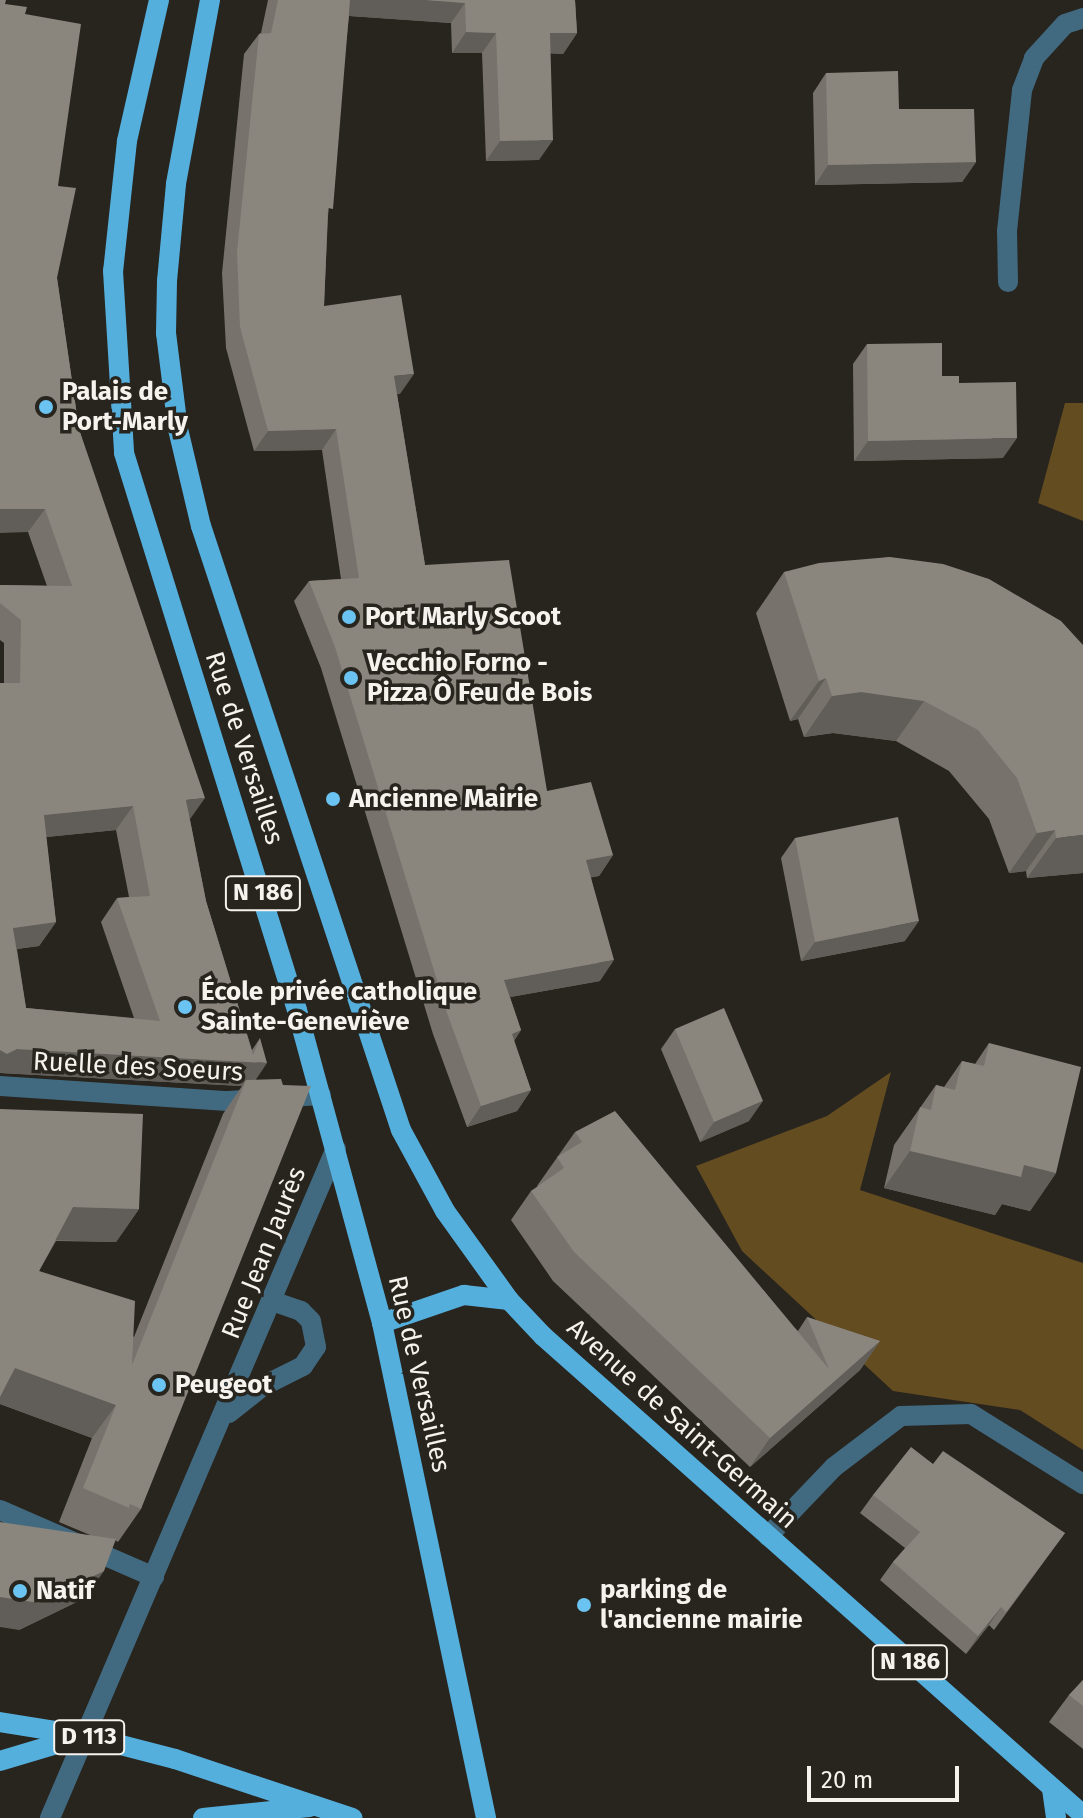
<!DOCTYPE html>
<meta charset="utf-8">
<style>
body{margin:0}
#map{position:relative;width:1083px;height:1818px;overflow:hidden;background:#28241e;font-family:"Fira Sans",sans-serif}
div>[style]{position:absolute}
.forest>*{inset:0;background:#644c21}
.minor>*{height:20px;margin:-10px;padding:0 10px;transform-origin:10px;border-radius:10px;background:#416a80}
.major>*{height:20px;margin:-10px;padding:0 10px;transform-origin:10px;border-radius:10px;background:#55afdd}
.wall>*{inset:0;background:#77726c}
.shaded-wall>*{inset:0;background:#615d58}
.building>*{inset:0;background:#8a857d}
.dots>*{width:22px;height:22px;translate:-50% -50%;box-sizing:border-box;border:4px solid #28241e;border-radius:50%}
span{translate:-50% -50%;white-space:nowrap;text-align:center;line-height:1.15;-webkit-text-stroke:7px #28241e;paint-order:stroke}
.shield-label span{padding:2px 6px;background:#28241e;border:2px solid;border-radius:6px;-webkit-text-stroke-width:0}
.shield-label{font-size:24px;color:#f6f3ef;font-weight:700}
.poi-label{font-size:26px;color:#f6f3ef;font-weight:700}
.left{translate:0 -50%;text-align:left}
.street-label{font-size:26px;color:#f6f3ef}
.scale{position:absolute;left:807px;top:1766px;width:152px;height:36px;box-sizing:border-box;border:4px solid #f6f3ef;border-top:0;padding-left:10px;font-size:24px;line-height:28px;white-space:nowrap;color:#f6f3ef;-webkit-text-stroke:6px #28241e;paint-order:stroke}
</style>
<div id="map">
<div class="forest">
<i style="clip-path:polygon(1065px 403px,1083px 403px,1083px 521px,1038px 503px)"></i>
<i style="clip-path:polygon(891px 1072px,860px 1190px,1083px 1263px,1083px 1450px,1020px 1410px,893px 1391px,742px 1251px,696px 1166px,827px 1116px)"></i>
</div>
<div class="minor">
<i style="left:1008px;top:282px;width:51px;rotate:-91.1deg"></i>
<i style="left:1007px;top:231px;width:142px;rotate:-83.9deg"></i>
<i style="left:1022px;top:90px;width:34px;rotate:-69deg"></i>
<i style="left:1034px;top:58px;width:46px;rotate:-47.6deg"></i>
<i style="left:1065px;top:24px;width:19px;rotate:-18deg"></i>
<i style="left:0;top:1086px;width:228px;rotate:3.8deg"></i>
<i style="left:228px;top:1101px;width:93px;rotate:-3.7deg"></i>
<i style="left:229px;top:1413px;width:43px;rotate:-38.5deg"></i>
<i style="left:263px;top:1386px;width:45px;rotate:-26.6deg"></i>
<i style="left:303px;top:1366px;width:23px;rotate:-56deg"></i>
<i style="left:316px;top:1347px;width:26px;rotate:-101deg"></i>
<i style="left:311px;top:1321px;width:14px;rotate:-135deg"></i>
<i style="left:301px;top:1311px;width:31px;rotate:-161deg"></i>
<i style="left:0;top:1510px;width:168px;rotate:23.5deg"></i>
<i style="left:768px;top:1536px;width:95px;rotate:-46.3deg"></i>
<i style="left:834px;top:1467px;width:84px;rotate:-37.3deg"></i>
<i style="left:901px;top:1416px;width:70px;rotate:-1.6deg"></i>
<i style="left:971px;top:1414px;width:132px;rotate:32deg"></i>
<i style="left:50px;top:1818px;width:728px;rotate:-66.88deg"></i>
</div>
<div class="major">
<i style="left:159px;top:0;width:145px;rotate:102.8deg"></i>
<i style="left:127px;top:141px;width:131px;rotate:96.1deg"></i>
<i style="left:113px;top:271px;width:182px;rotate:86.5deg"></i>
<i style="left:124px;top:453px;width:583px;rotate:72.75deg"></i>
<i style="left:297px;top:1010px;width:324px;rotate:74.8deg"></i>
<i style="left:382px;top:1323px;width:506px;rotate:78.13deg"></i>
<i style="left:210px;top:0;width:187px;rotate:100.5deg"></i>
<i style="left:176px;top:184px;width:97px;rotate:95.3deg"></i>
<i style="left:167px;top:281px;width:52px;rotate:91.1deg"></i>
<i style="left:166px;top:333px;width:97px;rotate:82.9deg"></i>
<i style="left:178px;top:429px;width:100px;rotate:76.7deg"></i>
<i style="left:201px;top:526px;width:636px;rotate:71.68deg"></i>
<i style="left:401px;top:1130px;width:92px;rotate:61.5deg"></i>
<i style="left:445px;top:1211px;width:110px;rotate:54.3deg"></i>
<i style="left:509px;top:1300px;width:50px;rotate:46.6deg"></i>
<i style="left:543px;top:1336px;width:722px;rotate:41.57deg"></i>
<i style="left:382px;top:1323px;width:87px;rotate:-18.9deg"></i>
<i style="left:464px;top:1295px;width:45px;rotate:6.3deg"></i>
<i style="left:0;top:1722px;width:87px;rotate:9.2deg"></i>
<i style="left:86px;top:1736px;width:92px;rotate:14.5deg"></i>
<i style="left:175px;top:1759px;width:187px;rotate:18.4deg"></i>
<i style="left:0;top:1761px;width:84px;rotate:-16.7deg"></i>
<i style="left:1052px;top:1789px;width:29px;rotate:82deg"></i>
<i style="left:203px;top:1818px;width:107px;rotate:-5.9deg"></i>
</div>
<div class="wall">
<i style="clip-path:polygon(268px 0,575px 0,577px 33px,563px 54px,550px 53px,539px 160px,486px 161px,482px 53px,452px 53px,451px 23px,349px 16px,328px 216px,324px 306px,400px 394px,397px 394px,425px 565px,547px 791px,613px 855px,599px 876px,591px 877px,600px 981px,510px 997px,521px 1030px,514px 1041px,531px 1090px,517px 1111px,467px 1127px,433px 1034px,321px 668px,294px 601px,309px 581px,341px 579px,322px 450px,254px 451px,226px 348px,222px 273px,244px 54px,259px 34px,261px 33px)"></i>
<i style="clip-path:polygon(evenodd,5px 4px,25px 14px,58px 186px,57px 278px,79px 429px,190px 820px,206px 901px,252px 1050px,260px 1038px,255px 1080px,141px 1509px,118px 1542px,115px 1540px,85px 1598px,19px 1630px,90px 1535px,59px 1522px,92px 1438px,0 1404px,0 1109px,139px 1209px,116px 1242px,56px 1241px,39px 1271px,134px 1337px,223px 1114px,242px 1086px,0 1073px,0 683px,4px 683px,4px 643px,0 640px,0 585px,47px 586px,28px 532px,5px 4px,116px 830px,129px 897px,117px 898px,101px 922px,134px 1018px,26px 1008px,17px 949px,39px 946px,56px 922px,46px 837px,116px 830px)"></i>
<i style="clip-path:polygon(826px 73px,899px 109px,976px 162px,962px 182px,815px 185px,813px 93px)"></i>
<i style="clip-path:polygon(867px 344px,959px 383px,1003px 458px,854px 461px,853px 364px)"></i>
<i style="clip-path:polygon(890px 557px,1083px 873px,1027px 878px,1026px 871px,1009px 873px,989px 819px,949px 771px,896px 741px,833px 733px,804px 737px,798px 719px,790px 721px,756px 613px,784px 572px)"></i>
<i style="clip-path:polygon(795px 838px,905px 941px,801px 961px,781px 858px)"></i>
<i style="clip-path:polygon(675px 1029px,749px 1121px,700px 1142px,661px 1049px)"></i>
<i style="clip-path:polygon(989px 1043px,1056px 1173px,1030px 1211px,1002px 1204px,995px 1215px,884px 1188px,894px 1145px,936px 1085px,944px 1087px,962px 1061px,975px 1064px)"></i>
<i style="clip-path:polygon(575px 1132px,798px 1331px,807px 1317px,880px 1341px,860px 1370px,750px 1467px,553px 1281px,511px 1220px,531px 1191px,538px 1187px,537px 1186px)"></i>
<i style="clip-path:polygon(933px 1464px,1065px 1533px,994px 1630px,989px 1625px,966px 1654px,880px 1580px,893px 1562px,905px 1548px,860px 1513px,873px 1495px)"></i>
<i style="clip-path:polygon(1083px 1680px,1083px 1749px,1049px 1722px,1069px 1695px)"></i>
</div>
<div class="shaded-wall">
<i style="clip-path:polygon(347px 0,426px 0,465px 3px,451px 23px,336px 15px)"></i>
<i style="clip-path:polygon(466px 32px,496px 33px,482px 53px,452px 53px)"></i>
<i style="clip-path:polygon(550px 33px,577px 33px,563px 54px,535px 53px)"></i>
<i style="clip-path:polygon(553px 140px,539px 160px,486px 161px,500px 141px)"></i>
<i style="clip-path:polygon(976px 162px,962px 182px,815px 185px,828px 165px)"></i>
<i style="clip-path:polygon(414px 374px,400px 394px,380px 397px,394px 376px)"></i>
<i style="clip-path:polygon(336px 429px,322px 450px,254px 451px,268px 431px)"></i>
<i style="clip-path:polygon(1017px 438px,1003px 458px,854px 461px,868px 441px)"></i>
<i style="clip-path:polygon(0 509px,45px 509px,28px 532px,0 533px)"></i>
<i style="clip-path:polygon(826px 678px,798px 719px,790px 721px,819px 681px)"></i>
<i style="clip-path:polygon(861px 692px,924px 701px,896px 741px,833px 733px,804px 737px,832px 696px)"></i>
<i style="clip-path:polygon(205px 798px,188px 822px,186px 800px)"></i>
<i style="clip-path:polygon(133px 806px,116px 830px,27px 839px,44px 815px)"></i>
<i style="clip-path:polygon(1055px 830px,1026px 871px,1009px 873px,1037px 833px)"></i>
<i style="clip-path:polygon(1083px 835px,1083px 873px,1027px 878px,1056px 838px)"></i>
<i style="clip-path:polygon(613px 855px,599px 876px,572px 881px,586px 860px)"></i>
<i style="clip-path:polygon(919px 921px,905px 941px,801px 961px,815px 942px)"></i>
<i style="clip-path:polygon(56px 922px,39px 946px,0 951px,13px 928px)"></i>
<i style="clip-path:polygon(614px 960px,600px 981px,489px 1001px,504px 980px)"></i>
<i style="clip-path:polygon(521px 1030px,507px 1051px,512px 1034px)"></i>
<i style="clip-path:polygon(17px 1049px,267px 1063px,251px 1087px,246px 1080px,242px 1086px,0 1073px,0 1050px)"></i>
<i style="clip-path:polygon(531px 1090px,517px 1111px,467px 1127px,481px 1106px)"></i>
<i style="clip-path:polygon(763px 1101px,749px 1121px,700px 1142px,714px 1122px)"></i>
<i style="clip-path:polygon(910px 1151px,1024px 1165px,1056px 1173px,1030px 1211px,1002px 1204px,995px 1215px,884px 1188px)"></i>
<i style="clip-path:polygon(73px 1207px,139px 1209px,116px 1242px,50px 1240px)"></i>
<i style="clip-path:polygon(880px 1341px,860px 1370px,750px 1467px,770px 1438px)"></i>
<i style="clip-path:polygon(15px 1368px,116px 1405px,92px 1438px,0 1404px,0 1389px)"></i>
<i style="clip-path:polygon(104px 1571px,85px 1598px,19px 1630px,0 1627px,0 1597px)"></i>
<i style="clip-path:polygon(1001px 1607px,989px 1625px,966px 1654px,978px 1636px)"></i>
</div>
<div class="building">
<i style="clip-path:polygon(evenodd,0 0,6px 0,5px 4px,27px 7px,25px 14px,81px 24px,58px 186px,76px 188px,57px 278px,79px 429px,205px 798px,186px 800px,206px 901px,253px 1055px,260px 1038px,267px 1063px,17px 1049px,7px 1054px,0 1050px,0 683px,20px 683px,21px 620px,0 603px,0 585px,72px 586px,45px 509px,0 509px,0 0,133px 806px,150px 896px,117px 898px,160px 1021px,26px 1008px,13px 928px,56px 922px,44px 815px,133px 806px)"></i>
<i style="clip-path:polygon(278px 0,350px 0,333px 209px,328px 208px,324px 306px,401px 295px,414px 374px,394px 376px,425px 565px,509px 560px,547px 791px,591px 782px,613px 855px,586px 860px,614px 960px,504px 980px,521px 1030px,512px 1034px,531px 1090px,481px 1106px,447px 1013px,335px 647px,309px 581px,359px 578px,336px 429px,268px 431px,240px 327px,237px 252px,259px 34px,271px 33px)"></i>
<i style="clip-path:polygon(426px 0,575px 0,577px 33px,550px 33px,553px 140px,500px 141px,496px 33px,466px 32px,465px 3px)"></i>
<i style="clip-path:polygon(898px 71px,899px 109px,974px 109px,976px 162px,828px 165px,826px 73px)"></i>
<i style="clip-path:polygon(942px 343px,942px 376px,959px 376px,959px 383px,1016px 382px,1017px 438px,868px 441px,867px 344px)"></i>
<i style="clip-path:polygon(890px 557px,943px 564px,989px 579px,1061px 621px,1083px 645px,1083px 835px,1056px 838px,1055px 830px,1037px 833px,1017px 778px,978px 730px,924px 701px,861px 692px,832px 696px,826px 678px,819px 681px,784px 572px,819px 563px)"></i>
<i style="clip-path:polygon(898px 817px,919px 921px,815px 942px,795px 838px)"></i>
<i style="clip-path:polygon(724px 1008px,763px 1101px,714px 1122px,675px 1029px)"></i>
<i style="clip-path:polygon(989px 1043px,1081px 1067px,1056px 1173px,1024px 1165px,1021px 1177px,910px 1151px,920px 1107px,931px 1110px,936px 1085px,955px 1090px,962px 1061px,984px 1066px)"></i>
<i style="clip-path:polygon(281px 1079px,283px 1085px,311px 1086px,141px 1509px,130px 1504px,129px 1508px,83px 1488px,116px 1405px,15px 1368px,0 1397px,0 1109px,143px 1114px,139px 1209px,73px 1207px,39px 1271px,135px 1301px,132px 1365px,246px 1080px)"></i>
<i style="clip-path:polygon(615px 1111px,829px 1369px,807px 1317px,880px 1341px,770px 1438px,574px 1252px,531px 1191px,564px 1168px,557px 1157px,582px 1142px,575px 1132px)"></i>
<i style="clip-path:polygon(911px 1447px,933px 1464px,943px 1451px,1065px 1533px,1006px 1612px,1001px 1607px,978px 1636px,893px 1562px,920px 1532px,873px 1495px)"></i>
<i style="clip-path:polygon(0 1522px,116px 1539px,104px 1571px,39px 1603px,0 1597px)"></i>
<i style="clip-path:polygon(1083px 1680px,1083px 1706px,1069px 1695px)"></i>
</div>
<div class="dots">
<i style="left:46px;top:407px;background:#6ac3f1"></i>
<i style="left:349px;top:617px;background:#6ac3f1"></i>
<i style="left:351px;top:678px;background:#6ac3f1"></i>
<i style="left:333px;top:799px;background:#6ac3f1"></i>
<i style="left:185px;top:1007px;background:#6ac3f1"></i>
<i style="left:159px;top:1385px;background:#6ac3f1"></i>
<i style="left:20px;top:1591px;background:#6ac3f1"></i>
<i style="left:584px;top:1605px;background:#6ac3f1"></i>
</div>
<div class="shield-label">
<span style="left:263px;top:893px">N 186</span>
<span style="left:910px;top:1662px">N 186</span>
<span style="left:89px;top:1737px">D 113</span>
</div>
<div class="poi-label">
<span class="left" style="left:62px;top:407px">Palais de<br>Port-Marly</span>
<span class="left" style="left:365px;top:617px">Port Marly Scoot</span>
<span class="left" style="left:367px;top:678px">Vecchio Forno -<br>Pizza Ô Feu de Bois</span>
<span class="left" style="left:349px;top:799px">Ancienne Mairie</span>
<span class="left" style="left:201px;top:1007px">École privée catholique<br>Sainte-Geneviève</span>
<span class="left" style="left:175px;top:1385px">Peugeot</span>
<span class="left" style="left:600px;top:1605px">parking de<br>l'ancienne mairie</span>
<span class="left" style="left:36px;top:1591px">Natif</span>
</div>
<div class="street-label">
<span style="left:244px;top:748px;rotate:72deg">Rue de Versailles</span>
<span style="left:138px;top:1067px;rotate:3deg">Ruelle des Soeurs</span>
<span style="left:264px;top:1253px;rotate:-68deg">Rue Jean Jaurès</span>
<span style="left:419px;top:1374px;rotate:77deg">Rue de Versailles</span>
<span style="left:682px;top:1424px;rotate:42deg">Avenue de Saint-Germain</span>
</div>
<div class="scale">20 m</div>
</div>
